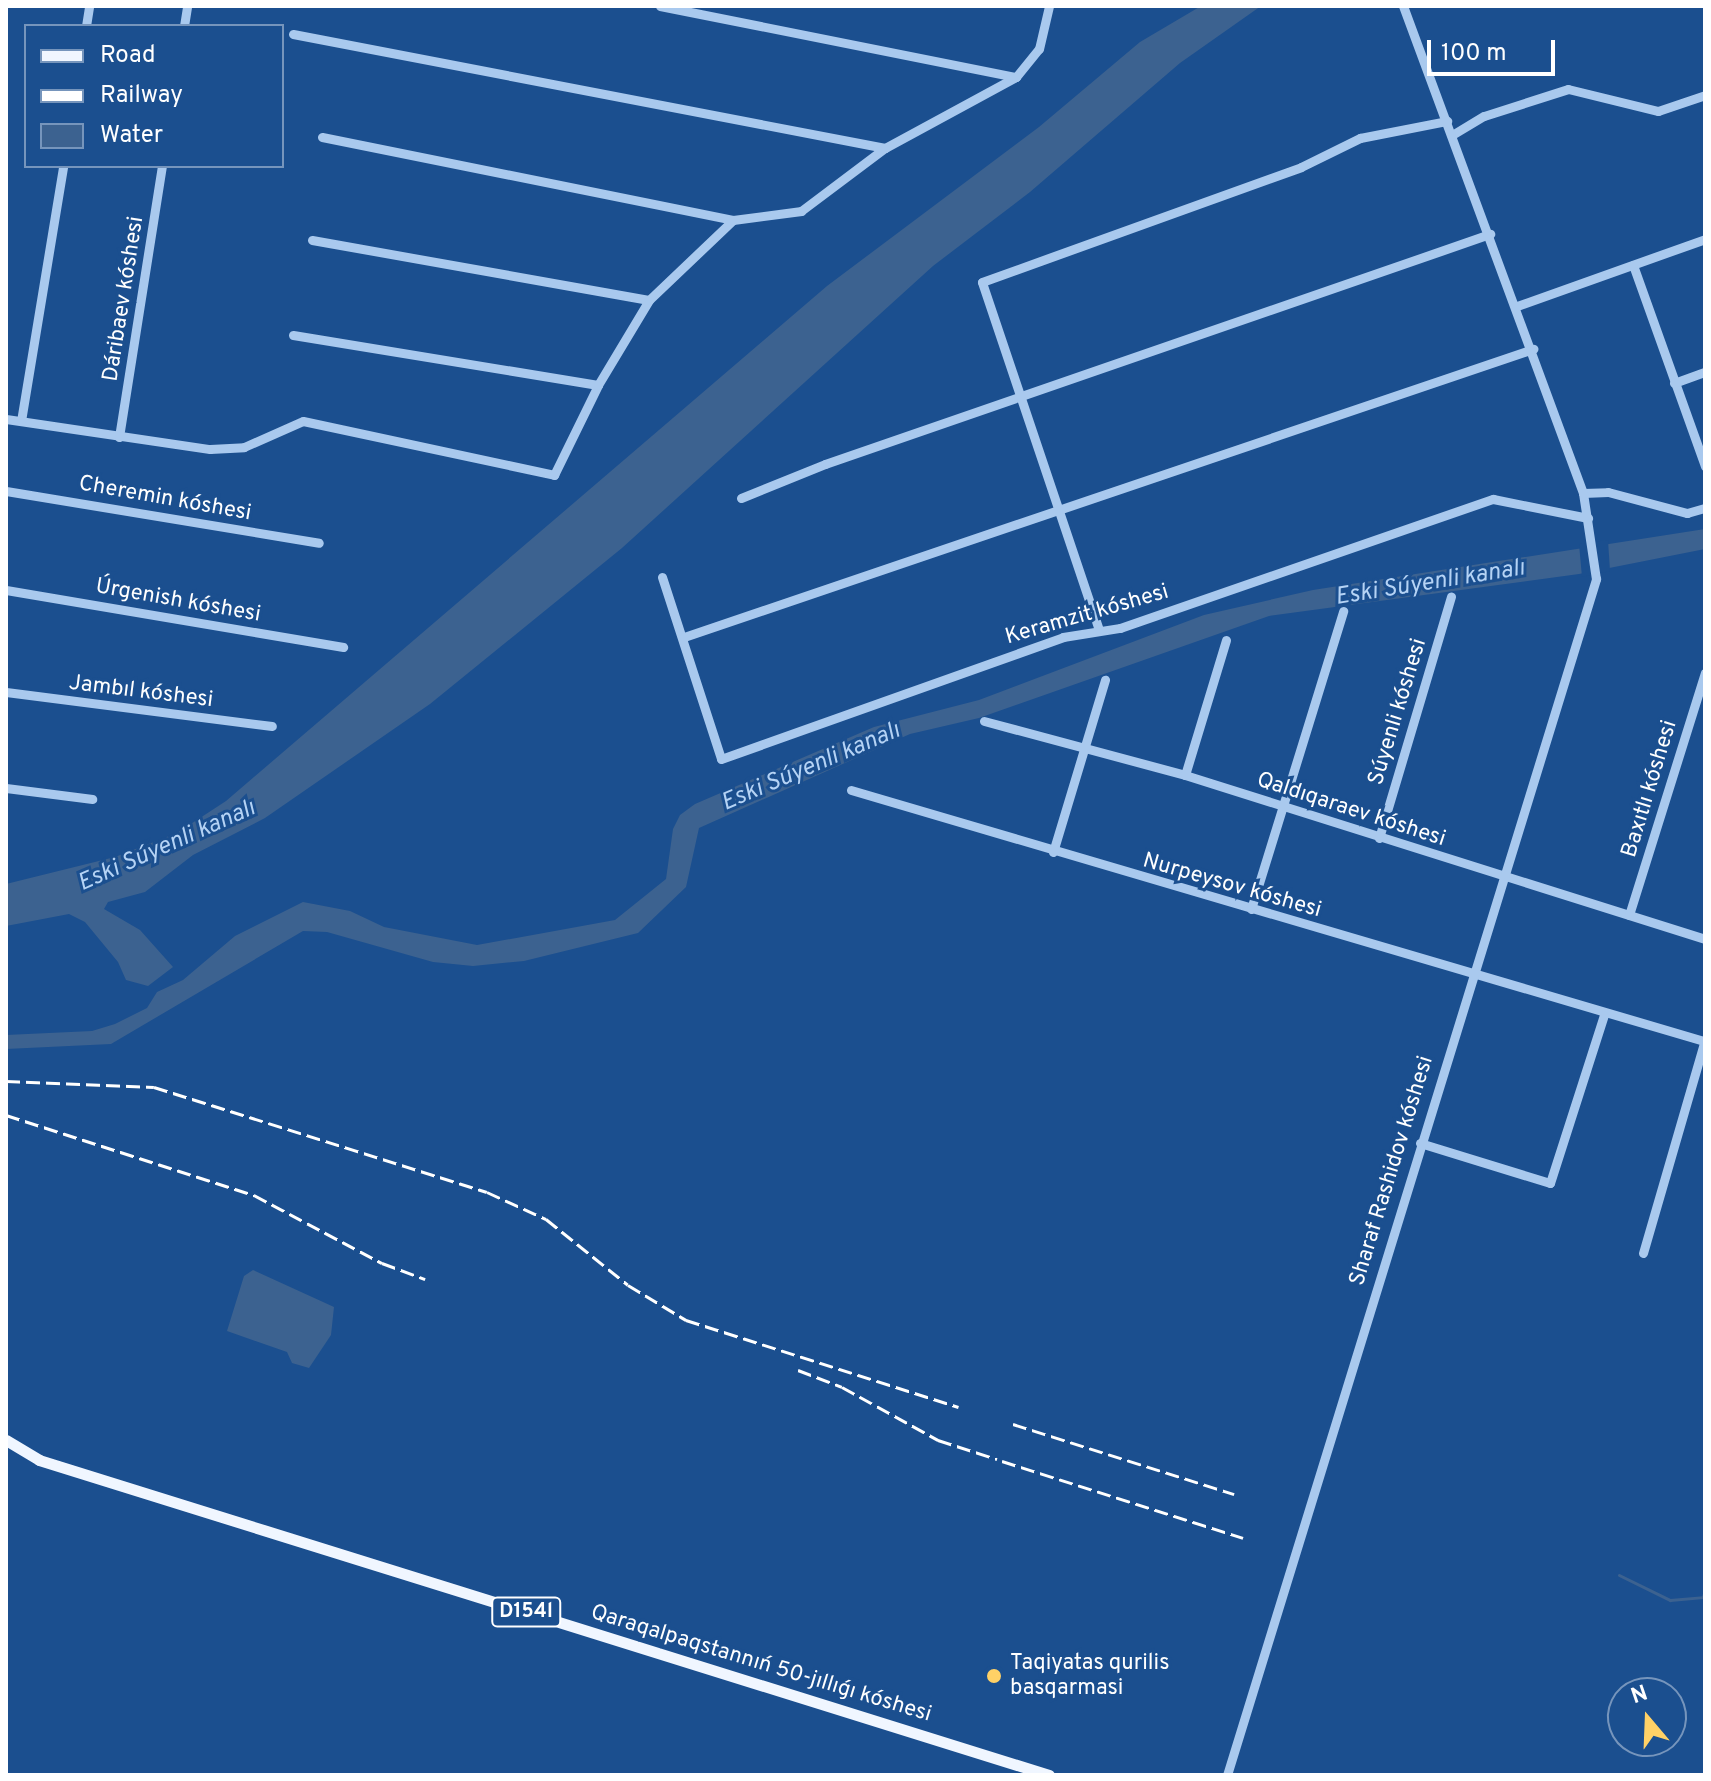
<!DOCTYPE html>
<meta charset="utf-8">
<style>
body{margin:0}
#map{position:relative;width:1711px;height:1781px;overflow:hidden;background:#1b4f8f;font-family:Overpass,sans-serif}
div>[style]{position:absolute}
.water>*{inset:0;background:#3c6290}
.pier>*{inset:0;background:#1b4f8f}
.stream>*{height:3px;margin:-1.5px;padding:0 1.5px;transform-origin:1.5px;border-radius:1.5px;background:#3c6290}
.minor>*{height:9px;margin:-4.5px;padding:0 4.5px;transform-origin:4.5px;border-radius:4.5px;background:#a9c9ee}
.major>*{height:11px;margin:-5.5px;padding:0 5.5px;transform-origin:5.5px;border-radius:5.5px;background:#f0f6ff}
.rail>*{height:3px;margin-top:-1.5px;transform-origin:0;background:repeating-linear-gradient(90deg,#fff 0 14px,transparent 0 20px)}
.dots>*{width:22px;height:22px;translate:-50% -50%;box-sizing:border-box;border:4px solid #1b4f8f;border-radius:50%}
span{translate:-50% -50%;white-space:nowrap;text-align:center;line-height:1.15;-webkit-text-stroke:6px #1b4f8f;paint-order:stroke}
.shield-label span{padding:2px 6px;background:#1b4f8f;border:2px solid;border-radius:6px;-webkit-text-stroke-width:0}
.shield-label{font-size:20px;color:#fff;font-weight:700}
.street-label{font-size:22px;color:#fff}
.poi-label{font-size:22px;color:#fff}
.left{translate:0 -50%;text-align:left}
.water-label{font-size:24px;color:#b5d3f5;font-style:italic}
.frame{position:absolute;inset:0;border:8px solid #fff;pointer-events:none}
.legend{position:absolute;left:24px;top:24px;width:260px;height:144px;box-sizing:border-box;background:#1b4f8f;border:2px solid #7695bc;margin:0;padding:10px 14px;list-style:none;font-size:24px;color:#fff}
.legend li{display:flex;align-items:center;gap:16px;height:40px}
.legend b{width:40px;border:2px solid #7695bc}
.north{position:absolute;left:1607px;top:1677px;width:80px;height:80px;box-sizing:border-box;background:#1b4f8f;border:2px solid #7695bc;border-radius:50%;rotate:341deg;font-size:22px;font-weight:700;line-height:32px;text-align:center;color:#fff}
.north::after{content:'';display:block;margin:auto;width:28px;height:36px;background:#ffd166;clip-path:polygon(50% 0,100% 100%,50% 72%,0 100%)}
.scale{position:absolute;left:1427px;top:40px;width:128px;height:36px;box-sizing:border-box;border:4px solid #fff;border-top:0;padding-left:10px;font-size:24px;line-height:28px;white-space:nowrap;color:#fff;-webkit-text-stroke:6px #1b4f8f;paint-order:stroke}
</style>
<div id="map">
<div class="water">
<i style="clip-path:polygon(1201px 6px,1261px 6px,1180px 63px,1030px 192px,933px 266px,622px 548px,430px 704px,265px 818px,193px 855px,145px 892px,108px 902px,104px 909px,140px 930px,173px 967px,148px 986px,126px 980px,118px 962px,85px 922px,69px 914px,6px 926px,6px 884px,115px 857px,177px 833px,226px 801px,827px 286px,1039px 127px,1140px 42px)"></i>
<i style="clip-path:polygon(1705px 529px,1705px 549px,1579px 574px,1269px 616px,979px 718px,910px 734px,699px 828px,686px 887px,638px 933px,524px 961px,473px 966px,433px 962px,327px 932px,303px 931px,111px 1044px,6px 1049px,6px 1035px,92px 1031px,115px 1024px,147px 1008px,157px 992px,183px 980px,235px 936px,303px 902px,350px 911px,384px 927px,477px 945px,615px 920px,666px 879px,673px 829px,680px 815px,695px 804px,874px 727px,979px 700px,1204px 615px,1313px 590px)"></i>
<i style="clip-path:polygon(253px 1270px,334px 1307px,331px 1335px,309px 1368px,292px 1363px,287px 1352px,227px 1331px,244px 1276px)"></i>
</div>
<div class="pier">
<i style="clip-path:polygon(1608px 540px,1610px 571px,1582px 577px,1579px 544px)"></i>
</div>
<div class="stream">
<i style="left:1619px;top:1575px;width:57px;rotate:26.1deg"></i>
<i style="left:1670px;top:1600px;width:33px;rotate:-5deg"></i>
<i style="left:1703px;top:1597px;width:7px;rotate:-74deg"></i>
</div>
<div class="minor">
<i style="left:660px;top:6px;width:363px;rotate:11.3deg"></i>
<i style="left:86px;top:26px;width:20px;rotate:-81deg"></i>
<i style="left:184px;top:26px;width:20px;rotate:-81deg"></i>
<i style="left:293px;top:34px;width:603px;rotate:10.9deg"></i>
<i style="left:1452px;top:135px;width:37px;rotate:-31deg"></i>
<i style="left:1484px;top:116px;width:88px;rotate:-17.8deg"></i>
<i style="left:1568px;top:89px;width:93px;rotate:13.7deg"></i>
<i style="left:1658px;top:111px;width:50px;rotate:-18.8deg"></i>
<i style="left:322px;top:137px;width:419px;rotate:11.4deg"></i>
<i style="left:312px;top:240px;width:342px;rotate:10.1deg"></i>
<i style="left:1633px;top:265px;width:214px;rotate:70.3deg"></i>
<i style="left:1517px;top:306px;width:200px;rotate:-19.6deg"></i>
<i style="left:293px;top:335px;width:309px;rotate:9.3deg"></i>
<i style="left:1674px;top:383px;width:33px;rotate:-20deg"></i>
<i style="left:6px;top:419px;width:206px;rotate:8.4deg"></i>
<i style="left:210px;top:449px;width:34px;rotate:-3deg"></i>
<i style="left:244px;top:447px;width:64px;rotate:-23.8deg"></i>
<i style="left:303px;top:421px;width:257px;rotate:12.1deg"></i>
<i style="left:554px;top:475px;width:100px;rotate:-63.9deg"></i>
<i style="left:598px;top:385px;width:99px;rotate:-59deg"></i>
<i style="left:649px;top:300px;width:116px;rotate:-43.6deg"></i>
<i style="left:733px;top:220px;width:69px;rotate:-7.5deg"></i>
<i style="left:801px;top:211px;width:105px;rotate:-36.9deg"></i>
<i style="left:885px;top:148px;width:149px;rotate:-28.5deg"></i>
<i style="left:1016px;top:77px;width:36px;rotate:-51deg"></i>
<i style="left:1039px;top:49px;width:44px;rotate:-76.9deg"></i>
<i style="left:21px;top:421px;width:258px;rotate:-80.6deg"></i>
<i style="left:119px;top:437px;width:274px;rotate:-81deg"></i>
<i style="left:6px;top:491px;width:317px;rotate:9.4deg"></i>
<i style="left:1583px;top:493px;width:25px;rotate:-2deg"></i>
<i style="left:1608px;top:492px;width:82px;rotate:14.9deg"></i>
<i style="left:1687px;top:513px;width:19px;rotate:-16deg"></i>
<i style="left:741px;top:498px;width:91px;rotate:-22deg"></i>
<i style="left:825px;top:464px;width:704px;rotate:-19.08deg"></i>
<i style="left:662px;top:577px;width:191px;rotate:72deg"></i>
<i style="left:721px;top:759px;width:363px;rotate:-19.6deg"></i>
<i style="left:1063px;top:637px;width:58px;rotate:-9deg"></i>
<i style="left:1120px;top:628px;width:395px;rotate:-19.1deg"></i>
<i style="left:1493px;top:499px;width:97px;rotate:11.3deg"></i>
<i style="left:6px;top:590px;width:342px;rotate:9.6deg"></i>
<i style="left:1099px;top:630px;width:367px;rotate:-108.6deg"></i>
<i style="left:982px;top:282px;width:339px;rotate:-19.8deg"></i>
<i style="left:1301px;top:167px;width:66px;rotate:-26.2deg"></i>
<i style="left:1360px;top:138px;width:89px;rotate:-11.1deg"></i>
<i style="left:684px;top:637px;width:897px;rotate:-18.74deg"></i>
<i style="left:6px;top:692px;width:268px;rotate:7.3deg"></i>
<i style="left:984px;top:721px;width:208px;rotate:15deg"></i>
<i style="left:1185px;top:775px;width:545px;rotate:17.5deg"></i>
<i style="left:1185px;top:775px;width:141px;rotate:-73.1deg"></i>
<i style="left:6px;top:788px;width:87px;rotate:7.3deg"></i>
<i style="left:851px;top:790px;width:889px;rotate:16.4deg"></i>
<i style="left:1379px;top:838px;width:252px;rotate:-73.4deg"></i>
<i style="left:1053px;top:852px;width:180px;rotate:-73.2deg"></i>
<i style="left:1251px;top:909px;width:312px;rotate:-72.8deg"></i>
<i style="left:1629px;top:915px;width:254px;rotate:-72.6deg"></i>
<i style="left:1420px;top:1143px;width:136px;rotate:17.1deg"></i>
<i style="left:1550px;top:1183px;width:176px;rotate:-72.2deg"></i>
<i style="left:1643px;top:1253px;width:222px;rotate:-73.8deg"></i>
<i style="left:1227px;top:1775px;width:1252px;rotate:-72.85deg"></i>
<i style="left:1596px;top:579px;width:87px;rotate:-98.6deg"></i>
<i style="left:1583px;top:493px;width:519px;rotate:-110.28deg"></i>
</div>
<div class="major">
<i style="left:6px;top:1440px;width:39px;rotate:31deg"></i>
<i style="left:39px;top:1460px;width:1058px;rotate:17.32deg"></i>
</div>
<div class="rail">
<i style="left:6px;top:1081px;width:148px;rotate:2.3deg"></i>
<i style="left:154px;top:1087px;width:349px;rotate:17.5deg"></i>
<i style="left:487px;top:1192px;width:65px;rotate:24.6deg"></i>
<i style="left:546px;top:1219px;width:105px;rotate:38.8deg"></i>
<i style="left:628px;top:1285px;width:68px;rotate:31.1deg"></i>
<i style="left:686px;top:1320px;width:286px;rotate:17.7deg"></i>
<i style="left:6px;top:1115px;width:261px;rotate:17.9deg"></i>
<i style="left:254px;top:1195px;width:145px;rotate:28deg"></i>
<i style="left:382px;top:1263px;width:46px;rotate:20.4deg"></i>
<i style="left:798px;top:1370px;width:47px;rotate:21.1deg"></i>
<i style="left:842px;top:1387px;width:110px;rotate:28.9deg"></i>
<i style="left:938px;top:1440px;width:62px;rotate:17.9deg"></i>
<i style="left:1013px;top:1424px;width:232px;rotate:17.6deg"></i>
<i style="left:1002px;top:1461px;width:253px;rotate:17.7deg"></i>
</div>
<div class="dots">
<i style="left:994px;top:1676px;background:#ffd166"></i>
</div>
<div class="shield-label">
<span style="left:526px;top:1612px">D154l</span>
</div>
<div class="street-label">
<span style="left:124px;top:299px;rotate:-81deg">Dáribaev kóshesi</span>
<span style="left:165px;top:499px;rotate:10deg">Cheremin kóshesi</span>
<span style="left:178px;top:601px;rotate:10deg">Úrgenish kóshesi</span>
<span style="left:1087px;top:615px;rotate:-16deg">Keramzit kóshesi</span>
<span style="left:141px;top:692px;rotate:7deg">Jambıl kóshesi</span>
<span style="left:1398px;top:712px;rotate:-73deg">Súyenli kóshesi</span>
<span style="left:1650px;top:789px;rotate:-73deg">Baxıtlı kóshesi</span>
<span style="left:1351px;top:810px;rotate:18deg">Qaldıqaraev kóshesi</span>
<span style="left:1232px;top:886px;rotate:16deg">Nurpeysov kóshesi</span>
<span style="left:1392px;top:1171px;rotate:-73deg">Sharaf Rashidov kóshesi</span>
<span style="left:761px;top:1664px;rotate:17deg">Qaraqalpaqstannıń 50-jıllıǵı kóshesi</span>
</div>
<div class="poi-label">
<span class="left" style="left:1010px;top:1676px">Taqiyatas qurilis<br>basqarmasi</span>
</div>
<div class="water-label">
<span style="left:1430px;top:584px;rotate:-9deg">Eski Súyenli kanalı</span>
<span style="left:811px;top:768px;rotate:-23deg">Eski Súyenli kanalı</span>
<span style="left:167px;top:847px;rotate:-24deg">Eski Súyenli kanalı</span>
</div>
<div class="frame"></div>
<ul class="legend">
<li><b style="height:10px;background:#f0f6ff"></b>Road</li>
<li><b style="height:10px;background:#fff"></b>Railway</li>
<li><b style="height:22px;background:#3c6290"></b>Water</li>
</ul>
<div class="north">N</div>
<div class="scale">100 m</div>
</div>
